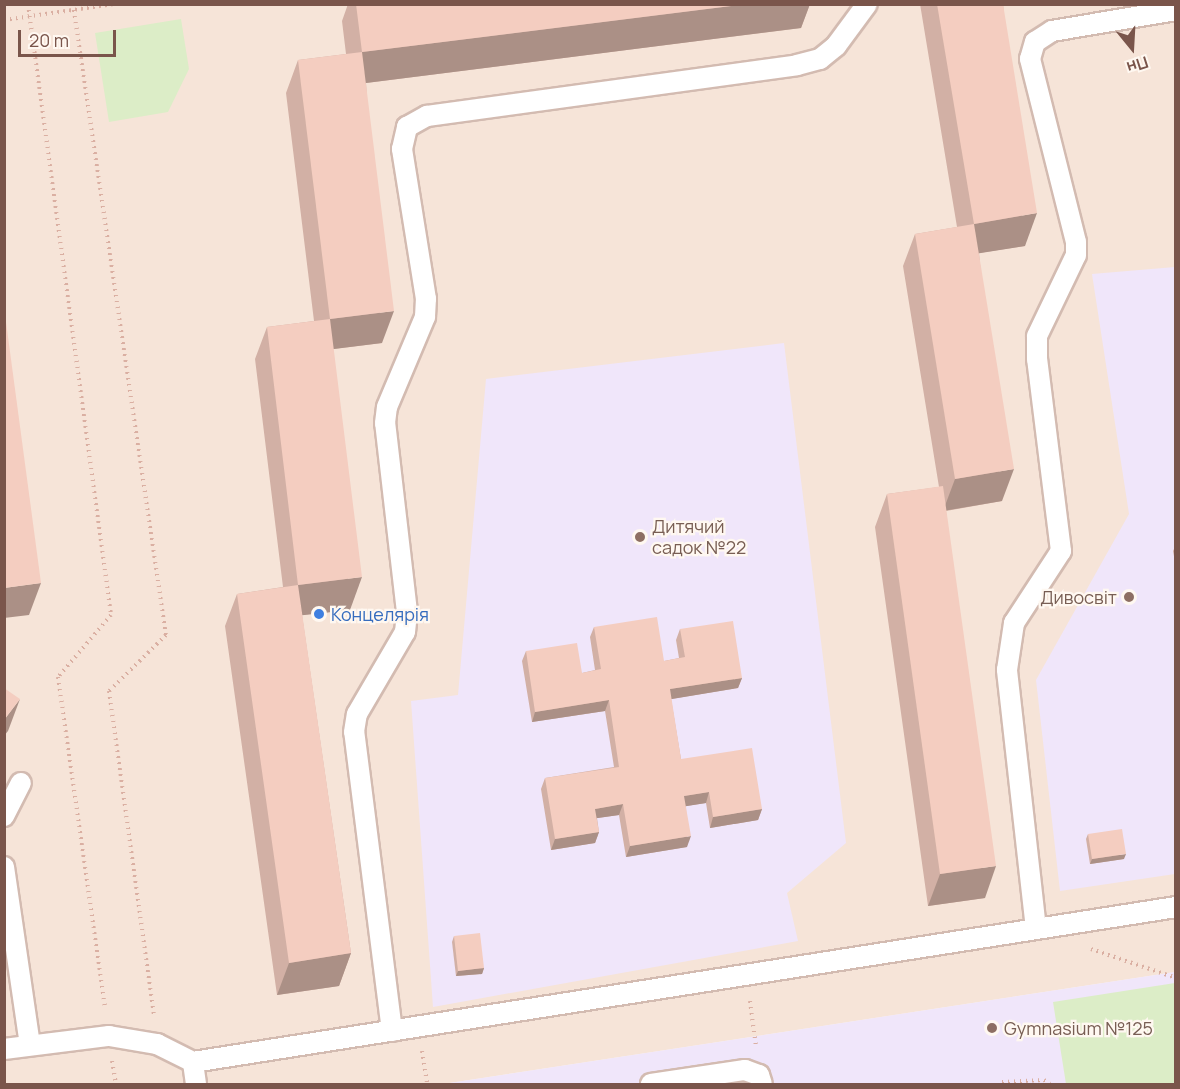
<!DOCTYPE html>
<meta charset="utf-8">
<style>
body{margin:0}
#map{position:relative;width:1180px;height:1089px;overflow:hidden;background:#fdf3ea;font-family:Manrope,sans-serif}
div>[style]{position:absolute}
.residential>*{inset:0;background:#f6e4d8}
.education>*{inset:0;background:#f0e6fa}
.green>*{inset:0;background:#dcedc7}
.path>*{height:4px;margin-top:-2px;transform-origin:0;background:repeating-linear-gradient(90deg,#daafa2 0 1.5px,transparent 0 6px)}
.roads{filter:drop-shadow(2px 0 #d3bbb1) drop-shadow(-2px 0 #d3bbb1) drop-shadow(0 2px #d3bbb1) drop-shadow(0 -2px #d3bbb1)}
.lane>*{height:20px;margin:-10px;padding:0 10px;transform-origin:10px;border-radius:10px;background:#fff}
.wall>*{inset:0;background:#d2b0a5}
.shaded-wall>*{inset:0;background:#ab9086}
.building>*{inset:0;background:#f4cdc0}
.dots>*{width:16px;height:16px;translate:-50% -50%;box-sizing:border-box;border:3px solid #fff8f1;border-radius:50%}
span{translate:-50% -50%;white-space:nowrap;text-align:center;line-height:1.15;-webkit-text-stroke:4.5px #fff8f1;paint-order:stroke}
.education-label{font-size:18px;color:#785e54}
.left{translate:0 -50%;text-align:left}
.right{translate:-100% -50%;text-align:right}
.shop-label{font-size:18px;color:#366cbe}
.frame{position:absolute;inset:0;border:6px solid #7a554b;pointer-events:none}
.north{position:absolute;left:1102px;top:18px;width:60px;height:60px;-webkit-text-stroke:4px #fff8f1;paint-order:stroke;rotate:162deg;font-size:16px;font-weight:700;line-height:24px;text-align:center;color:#7a554b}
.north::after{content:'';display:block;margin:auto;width:21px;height:27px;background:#7a554b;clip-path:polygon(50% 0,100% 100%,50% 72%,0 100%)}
.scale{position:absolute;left:18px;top:30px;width:98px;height:27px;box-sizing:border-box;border:3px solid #7a554b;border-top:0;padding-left:8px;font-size:18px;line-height:21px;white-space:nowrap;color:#7a554b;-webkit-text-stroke:4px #fff8f1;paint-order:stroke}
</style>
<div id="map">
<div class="residential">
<i style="clip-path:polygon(5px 5px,1175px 5px,1175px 972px,443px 1084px,5px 1084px)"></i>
</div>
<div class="education">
<i style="clip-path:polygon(1175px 267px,1175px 874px,1060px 891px,1036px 680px,1129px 514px,1092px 274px)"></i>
<i style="clip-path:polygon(784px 343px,846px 843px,787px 893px,798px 941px,433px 1007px,411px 701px,458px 695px,486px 379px)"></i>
<i style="clip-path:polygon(1175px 972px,1175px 1084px,443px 1084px)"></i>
</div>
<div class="green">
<i style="clip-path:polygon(181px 19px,189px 69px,168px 112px,109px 122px,95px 33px)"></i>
<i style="clip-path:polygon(1175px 983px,1175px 1084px,1066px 1084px,1053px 1002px)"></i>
</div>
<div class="path">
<i style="left:28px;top:4px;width:617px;rotate:82.26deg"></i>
<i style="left:111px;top:615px;width:82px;rotate:130.5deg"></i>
<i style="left:58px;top:677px;width:335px;rotate:81.9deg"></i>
<i style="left:73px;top:4px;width:638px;rotate:81.62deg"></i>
<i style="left:166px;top:635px;width:80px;rotate:135.5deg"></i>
<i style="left:109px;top:691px;width:329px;rotate:82.1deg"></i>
<i style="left:4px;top:20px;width:111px;rotate:-8.3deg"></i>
<i style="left:1091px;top:949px;width:90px;rotate:18.8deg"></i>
<i style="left:750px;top:1001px;width:46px;rotate:82.6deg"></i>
<i style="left:422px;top:1051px;width:33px;rotate:81deg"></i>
<i style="left:112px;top:1061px;width:23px;rotate:80deg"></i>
<i style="left:1002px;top:1082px;width:42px;rotate:-2.7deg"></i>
<i style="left:1044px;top:1080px;width:7px;rotate:34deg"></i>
</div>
<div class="roads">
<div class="lane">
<i style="left:4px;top:816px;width:37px;rotate:-63deg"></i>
<i style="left:4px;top:867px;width:180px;rotate:81.7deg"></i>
<i style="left:1036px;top:929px;width:261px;rotate:-96.4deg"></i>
<i style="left:1007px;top:670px;width:48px;rotate:-81.5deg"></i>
<i style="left:1014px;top:623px;width:86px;rotate:-56.9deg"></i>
<i style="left:1061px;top:551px;width:193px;rotate:-97.1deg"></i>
<i style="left:1037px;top:359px;width:23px;rotate:-90deg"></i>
<i style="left:1037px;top:336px;width:90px;rotate:-64.3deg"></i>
<i style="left:1076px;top:255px;width:13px;rotate:-90deg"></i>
<i style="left:1076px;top:242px;width:189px;rotate:-104.1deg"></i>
<i style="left:1030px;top:59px;width:18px;rotate:-74deg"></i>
<i style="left:1035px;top:42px;width:20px;rotate:-33deg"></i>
<i style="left:1052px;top:31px;width:126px;rotate:-9.6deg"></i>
<i style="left:392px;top:1031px;width:301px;rotate:-97.2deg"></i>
<i style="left:354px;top:732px;width:18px;rotate:-81deg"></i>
<i style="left:357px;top:714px;width:95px;rotate:-59.7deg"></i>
<i style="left:405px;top:632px;width:20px;rotate:-84deg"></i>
<i style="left:407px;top:612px;width:190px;rotate:-96.6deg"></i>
<i style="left:385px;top:423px;width:16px;rotate:-83deg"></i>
<i style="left:387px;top:407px;width:98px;rotate:-67.1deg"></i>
<i style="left:425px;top:317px;width:18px;rotate:-87deg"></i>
<i style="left:426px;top:299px;width:152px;rotate:-99.1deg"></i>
<i style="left:402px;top:149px;width:23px;rotate:-77deg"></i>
<i style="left:407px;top:127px;width:23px;rotate:-29deg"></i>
<i style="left:427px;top:116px;width:373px;rotate:-7.8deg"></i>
<i style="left:797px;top:65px;width:24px;rotate:-15deg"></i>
<i style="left:820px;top:59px;width:21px;rotate:-39deg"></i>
<i style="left:836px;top:46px;width:52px;rotate:-53.6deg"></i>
<i style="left:4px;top:1049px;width:106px;rotate:-7.1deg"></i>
<i style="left:109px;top:1036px;width:49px;rotate:9.5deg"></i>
<i style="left:157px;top:1044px;width:40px;rotate:26.6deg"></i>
<i style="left:196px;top:1084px;width:22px;rotate:-98deg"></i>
<i style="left:193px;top:1062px;width:995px;rotate:-8.96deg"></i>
<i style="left:651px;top:1084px;width:95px;rotate:-8.5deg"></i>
<i style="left:745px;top:1070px;width:15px;rotate:20deg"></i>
<i style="left:759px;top:1075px;width:9px;rotate:72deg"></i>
</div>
</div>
<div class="wall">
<i style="clip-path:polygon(348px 4px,810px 4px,801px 28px,366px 83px,382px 343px,333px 349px,350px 610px,302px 615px,351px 953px,339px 986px,277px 995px,225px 626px,237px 594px,283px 587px,255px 359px,267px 327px,314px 321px,286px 93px,298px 60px,346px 54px,342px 21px)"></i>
<i style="clip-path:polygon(920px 4px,1003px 4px,1025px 246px,979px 253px,1002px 501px,946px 511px,985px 898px,928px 906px,875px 527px,887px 494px,939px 487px,903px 266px,915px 234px,957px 227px)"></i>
<i style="clip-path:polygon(1176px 545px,1176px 567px,1173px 551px)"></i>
<i style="clip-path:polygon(594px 627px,664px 661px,679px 658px,676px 640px,680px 629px,742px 678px,738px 688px,671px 699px,681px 759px,762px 809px,758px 820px,710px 828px,706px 803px,686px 806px,687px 847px,626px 857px,619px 815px,597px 818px,599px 832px,595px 843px,551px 850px,541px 789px,545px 778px,614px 767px,605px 711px,532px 722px,522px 661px,526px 651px,582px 673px,595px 670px,590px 637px)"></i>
<i style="clip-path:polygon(1088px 834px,1124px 859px,1090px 864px,1086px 839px)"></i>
<i style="clip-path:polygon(454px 936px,484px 968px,482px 974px,456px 976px,452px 942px)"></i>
</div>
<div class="shaded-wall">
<i style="clip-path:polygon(746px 4px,810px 4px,801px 28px,350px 85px,362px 52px)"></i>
<i style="clip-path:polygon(1037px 213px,1025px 246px,962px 256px,974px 224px)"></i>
<i style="clip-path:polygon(394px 311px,382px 343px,318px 351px,330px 319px)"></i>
<i style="clip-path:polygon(1014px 469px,1002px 501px,943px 511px,955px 479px)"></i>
<i style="clip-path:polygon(362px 577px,350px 610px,286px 617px,298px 585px)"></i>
<i style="clip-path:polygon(41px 583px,29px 615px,4px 618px,4px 588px)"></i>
<i style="clip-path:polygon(742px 678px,738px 688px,666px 700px,670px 689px)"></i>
<i style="clip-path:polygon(20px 699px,8px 731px,4px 736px,4px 720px)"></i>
<i style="clip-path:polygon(609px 700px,605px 711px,532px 722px,535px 712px)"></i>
<i style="clip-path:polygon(709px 792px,706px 803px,681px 807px,684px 796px)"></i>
<i style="clip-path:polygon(623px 804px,619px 815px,591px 819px,595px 809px)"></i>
<i style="clip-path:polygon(762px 809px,758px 820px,710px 828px,713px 817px)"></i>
<i style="clip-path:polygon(599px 832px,595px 843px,551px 850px,555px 839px)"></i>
<i style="clip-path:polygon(691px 836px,687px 847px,626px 857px,630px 846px)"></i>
<i style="clip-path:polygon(1126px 854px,1124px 859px,1090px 864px,1092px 859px)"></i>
<i style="clip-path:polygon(996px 866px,985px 898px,928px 906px,940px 874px)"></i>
<i style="clip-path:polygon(351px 953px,339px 986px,277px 995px,289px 963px)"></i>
<i style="clip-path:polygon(484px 968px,482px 974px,456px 976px,458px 971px)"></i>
</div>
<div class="building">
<i style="clip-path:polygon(356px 4px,746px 4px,362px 52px)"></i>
<i style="clip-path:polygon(937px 4px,1003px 4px,1037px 213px,974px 224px)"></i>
<i style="clip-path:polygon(362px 52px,394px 311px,330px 319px,298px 60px)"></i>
<i style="clip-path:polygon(974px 224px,1014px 469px,955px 479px,915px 234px)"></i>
<i style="clip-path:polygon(4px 307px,41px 583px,4px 588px)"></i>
<i style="clip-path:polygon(330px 319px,362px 577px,298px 585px,351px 953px,289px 963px,237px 594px,298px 585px,267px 327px)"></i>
<i style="clip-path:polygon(943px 486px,996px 866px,940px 874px,887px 494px)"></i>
<i style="clip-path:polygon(657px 617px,664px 661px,685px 657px,680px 629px,733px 621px,742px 678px,670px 689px,681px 759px,752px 748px,762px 809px,713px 817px,709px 792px,684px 796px,691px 836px,630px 846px,623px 804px,595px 809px,599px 832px,555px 839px,545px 778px,619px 767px,609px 700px,535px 712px,526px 651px,577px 643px,582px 673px,601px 669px,594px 627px)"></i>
<i style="clip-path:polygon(4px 688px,20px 699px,4px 720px)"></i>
<i style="clip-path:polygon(1122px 829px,1126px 854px,1092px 859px,1088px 834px)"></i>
<i style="clip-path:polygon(480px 933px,484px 968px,458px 971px,454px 936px)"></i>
</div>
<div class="dots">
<i style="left:640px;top:537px;background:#8d6e63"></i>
<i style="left:1129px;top:597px;background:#8d6e63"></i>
<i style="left:319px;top:614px;background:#3f7fe0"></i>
<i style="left:992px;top:1028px;background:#8d6e63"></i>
</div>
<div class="education-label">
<span class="left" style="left:652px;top:537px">Дитячий<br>садок №22</span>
<span class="right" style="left:1117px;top:597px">Дивосвіт</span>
<span class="left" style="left:1004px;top:1028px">Gymnasium №125</span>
</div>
<div class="shop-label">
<span class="left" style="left:331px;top:614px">Концелярія</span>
</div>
<div class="frame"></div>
<div class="north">Пн</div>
<div class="scale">20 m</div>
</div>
